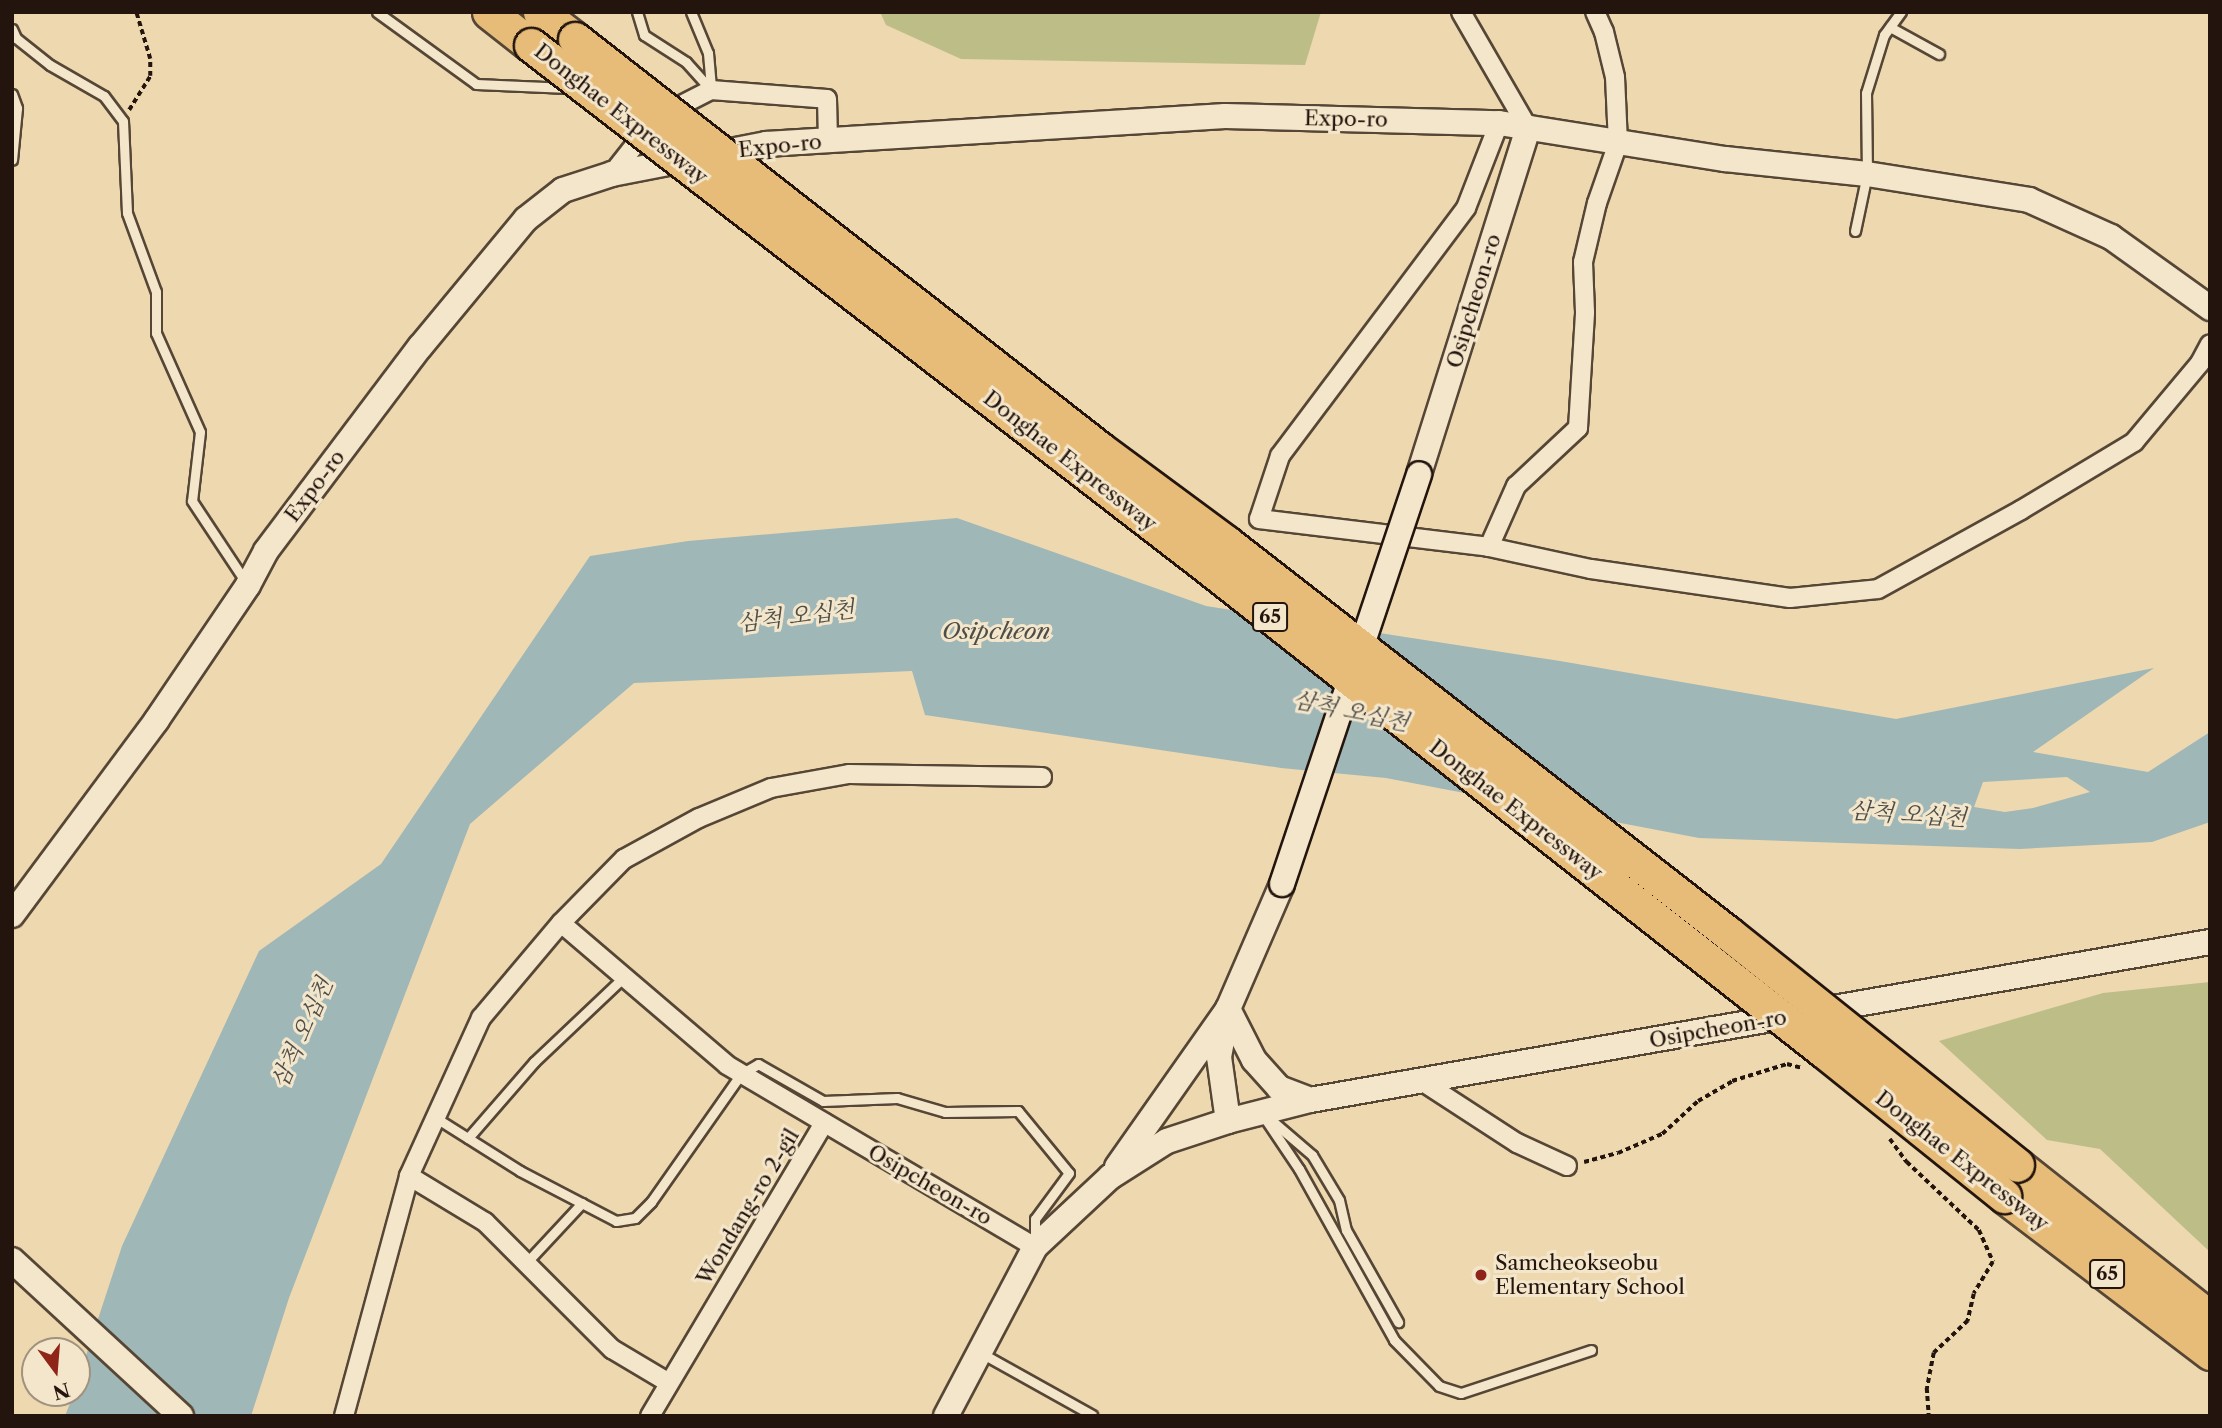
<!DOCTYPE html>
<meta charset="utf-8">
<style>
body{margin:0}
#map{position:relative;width:2222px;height:1428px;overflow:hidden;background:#eed8af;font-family:"Libre Caslon Text","Noto Serif KR",serif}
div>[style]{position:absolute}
.green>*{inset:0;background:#bdbe87}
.water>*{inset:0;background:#9fb7b7}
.path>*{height:3.5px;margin-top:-1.75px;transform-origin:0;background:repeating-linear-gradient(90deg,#23150e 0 5px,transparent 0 8.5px)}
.roads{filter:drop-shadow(2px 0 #564636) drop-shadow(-2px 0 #564636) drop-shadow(0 2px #564636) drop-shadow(0 -2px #564636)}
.lane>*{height:9px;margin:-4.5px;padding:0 4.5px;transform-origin:4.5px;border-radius:4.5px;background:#f4e6cb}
.street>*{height:18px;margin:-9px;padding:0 9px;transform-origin:9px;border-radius:9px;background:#f4e6cb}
.secondary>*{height:24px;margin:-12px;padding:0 12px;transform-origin:12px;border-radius:12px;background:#f4e6cb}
.highway>*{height:33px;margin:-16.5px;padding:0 16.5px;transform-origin:16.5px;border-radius:16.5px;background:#e7bc78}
.bridges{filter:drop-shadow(2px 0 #23150e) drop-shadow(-2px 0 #23150e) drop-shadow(0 2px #23150e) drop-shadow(0 -2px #23150e)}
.secondary-bridge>*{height:24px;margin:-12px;padding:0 12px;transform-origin:12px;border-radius:12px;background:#f4e6cb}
.highway-bridge>*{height:33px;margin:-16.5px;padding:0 16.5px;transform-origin:16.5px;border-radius:16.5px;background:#e7bc78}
.dots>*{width:19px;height:19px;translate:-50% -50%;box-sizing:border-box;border:4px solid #f4e6cb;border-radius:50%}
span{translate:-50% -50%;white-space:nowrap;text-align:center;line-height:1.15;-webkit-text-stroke:6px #f4e6cb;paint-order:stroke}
.shield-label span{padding:2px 5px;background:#f4e6cb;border:2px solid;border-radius:5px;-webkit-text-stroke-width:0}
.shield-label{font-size:19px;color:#23150e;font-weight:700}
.street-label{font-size:21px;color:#23150e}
.poi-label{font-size:21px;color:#23150e}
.left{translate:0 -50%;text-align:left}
.water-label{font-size:23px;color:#4e4e49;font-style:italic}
.frame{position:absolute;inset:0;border:14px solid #23150e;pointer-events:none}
.north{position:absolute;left:21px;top:1337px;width:70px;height:70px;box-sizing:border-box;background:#f4e6cb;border:2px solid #a0927f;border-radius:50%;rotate:164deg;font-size:19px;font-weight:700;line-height:28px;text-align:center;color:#23150e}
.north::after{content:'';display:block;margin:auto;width:24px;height:32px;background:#8f2418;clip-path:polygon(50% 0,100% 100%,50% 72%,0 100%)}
</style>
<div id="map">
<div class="green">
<i style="clip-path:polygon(880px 12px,1321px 12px,1305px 65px,961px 59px,886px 25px)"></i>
<i style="clip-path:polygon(2210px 982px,2210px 1252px,2100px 1149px,2047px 1140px,1939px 1041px,2103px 993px)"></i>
</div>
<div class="water">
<i style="clip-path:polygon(evenodd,957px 518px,1206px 606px,1560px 661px,1896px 719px,2154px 668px,2033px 752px,2148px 772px,2210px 732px,2210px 822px,2152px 842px,2020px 849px,1699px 838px,1386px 778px,1281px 768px,925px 715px,912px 671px,634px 683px,470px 824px,289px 1298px,251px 1416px,65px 1416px,74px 1393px,77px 1393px,77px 1383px,122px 1246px,259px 951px,381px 864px,590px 556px,688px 541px,957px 518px,2067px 777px,2090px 792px,2033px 808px,2005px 812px,1974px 807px,1983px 782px,2067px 777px)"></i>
</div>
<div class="path">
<i style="left:129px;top:110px;width:40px;rotate:-58deg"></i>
<i style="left:150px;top:76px;width:17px;rotate:-90deg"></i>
<i style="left:150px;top:59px;width:49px;rotate:-106.6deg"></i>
<i style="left:1890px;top:1139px;width:29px;rotate:54deg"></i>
<i style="left:1907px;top:1162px;width:99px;rotate:43.4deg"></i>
<i style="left:1979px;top:1230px;width:35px;rotate:66deg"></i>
<i style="left:1993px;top:1262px;width:37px;rotate:121deg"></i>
<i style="left:1974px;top:1294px;width:28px;rotate:103deg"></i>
<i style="left:1968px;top:1321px;width:47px;rotate:136.7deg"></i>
<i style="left:1934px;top:1353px;width:36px;rotate:101deg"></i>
<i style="left:1927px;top:1388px;width:28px;rotate:86deg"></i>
<i style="left:1584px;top:1162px;width:35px;rotate:-15deg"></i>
<i style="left:1618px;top:1153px;width:48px;rotate:-23.4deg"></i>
<i style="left:1662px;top:1134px;width:49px;rotate:-42.5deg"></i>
<i style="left:1698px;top:1101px;width:39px;rotate:-30deg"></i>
<i style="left:1732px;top:1081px;width:58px;rotate:-17.2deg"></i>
<i style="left:1787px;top:1064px;width:16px;rotate:15deg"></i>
</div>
<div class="roads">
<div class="lane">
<i style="left:377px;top:12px;width:122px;rotate:36deg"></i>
<i style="left:476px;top:84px;width:92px;rotate:2.5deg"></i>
<i style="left:637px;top:12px;width:24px;rotate:73deg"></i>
<i style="left:644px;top:35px;width:50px;rotate:32.7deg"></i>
<i style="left:686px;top:62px;width:38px;rotate:48deg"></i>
<i style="left:691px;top:12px;width:44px;rotate:67.5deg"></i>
<i style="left:708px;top:53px;width:37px;rotate:85deg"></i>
<i style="left:1890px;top:27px;width:56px;rotate:28.9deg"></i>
<i style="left:12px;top:29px;width:10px;rotate:66deg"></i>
<i style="left:16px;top:38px;width:43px;rotate:38.5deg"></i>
<i style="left:50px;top:65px;width:62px;rotate:29.9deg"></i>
<i style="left:104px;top:96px;width:31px;rotate:53deg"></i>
<i style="left:123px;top:121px;width:92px;rotate:87.5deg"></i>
<i style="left:127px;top:213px;width:84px;rotate:69.8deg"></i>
<i style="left:156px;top:292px;width:41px;rotate:90deg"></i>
<i style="left:156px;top:333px;width:108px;rotate:66deg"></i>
<i style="left:200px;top:432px;width:69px;rotate:96.6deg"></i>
<i style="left:192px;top:501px;width:100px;rotate:56.5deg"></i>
<i style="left:12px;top:94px;width:15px;rotate:70deg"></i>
<i style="left:17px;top:108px;width:52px;rotate:95.5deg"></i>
<i style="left:1855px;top:231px;width:58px;rotate:-78.1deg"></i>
<i style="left:1867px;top:174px;width:81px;rotate:-90.7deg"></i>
<i style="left:1866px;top:93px;width:61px;rotate:-72.8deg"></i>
<i style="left:1884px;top:35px;width:29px;rotate:-54deg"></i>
<i style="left:1262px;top:1114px;width:66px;rotate:56.1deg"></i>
<i style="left:1299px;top:1169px;width:196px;rotate:60.9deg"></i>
<i style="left:1394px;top:1340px;width:64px;rotate:45.6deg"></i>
<i style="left:1439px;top:1386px;width:23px;rotate:18deg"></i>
<i style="left:1461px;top:1393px;width:137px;rotate:-18.3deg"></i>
<i style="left:436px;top:1118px;width:99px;rotate:32.2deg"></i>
<i style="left:520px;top:1171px;width:108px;rotate:27.5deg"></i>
<i style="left:616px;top:1221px;width:19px;rotate:-9deg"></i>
<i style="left:635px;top:1218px;width:23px;rotate:-45deg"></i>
<i style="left:651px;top:1202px;width:156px;rotate:-54.9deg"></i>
<i style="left:741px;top:1074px;width:20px;rotate:-30deg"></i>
<i style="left:758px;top:1064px;width:75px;rotate:29.6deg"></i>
<i style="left:823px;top:1101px;width:74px;rotate:-2.3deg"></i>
<i style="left:897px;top:1098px;width:50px;rotate:16.3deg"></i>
<i style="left:945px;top:1112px;width:73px;rotate:-0.8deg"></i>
<i style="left:1018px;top:1111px;width:80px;rotate:50.6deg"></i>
<i style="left:1069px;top:1173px;width:57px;rotate:126.5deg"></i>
<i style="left:1035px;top:1219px;width:20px;rotate:90deg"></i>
<i style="left:1271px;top:1120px;width:54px;rotate:40.5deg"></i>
<i style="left:1312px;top:1155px;width:52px;rotate:59deg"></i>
<i style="left:1339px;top:1200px;width:31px;rotate:77deg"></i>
<i style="left:1346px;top:1230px;width:106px;rotate:60.5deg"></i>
<i style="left:468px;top:1138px;width:101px;rotate:-49deg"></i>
<i style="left:534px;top:1062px;width:124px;rotate:-43.4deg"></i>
<i style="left:526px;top:1263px;width:82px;rotate:-47deg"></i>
<i style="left:983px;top:1354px;width:125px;rotate:29.2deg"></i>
</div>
<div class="street">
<i style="left:1461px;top:12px;width:134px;rotate:60deg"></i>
<i style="left:1499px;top:123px;width:91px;rotate:111.2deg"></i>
<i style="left:1466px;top:208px;width:310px;rotate:126.9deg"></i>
<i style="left:1280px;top:456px;width:66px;rotate:108.4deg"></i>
<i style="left:1259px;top:519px;width:232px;rotate:6.9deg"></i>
<i style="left:1489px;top:547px;width:104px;rotate:12.2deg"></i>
<i style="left:1591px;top:569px;width:201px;rotate:8.3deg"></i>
<i style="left:1790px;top:598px;width:88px;rotate:-5.8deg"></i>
<i style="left:1878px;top:589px;width:163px;rotate:-28.9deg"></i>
<i style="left:2021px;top:510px;width:132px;rotate:-31deg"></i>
<i style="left:2134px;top:442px;width:103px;rotate:-50.1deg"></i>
<i style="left:2200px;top:363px;width:21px;rotate:-62deg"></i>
<i style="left:612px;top:174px;width:71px;rotate:-51.8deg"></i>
<i style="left:656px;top:118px;width:62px;rotate:-27deg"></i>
<i style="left:711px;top:90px;width:116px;rotate:4.4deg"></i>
<i style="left:827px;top:99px;width:41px;rotate:88.6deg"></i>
<i style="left:1489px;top:547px;width:67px;rotate:-66.1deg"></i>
<i style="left:1516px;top:486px;width:85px;rotate:-43.1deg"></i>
<i style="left:1578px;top:428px;width:116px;rotate:-86.5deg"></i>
<i style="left:1585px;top:312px;width:50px;rotate:-92.3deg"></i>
<i style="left:1583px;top:262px;width:61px;rotate:-76.7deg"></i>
<i style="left:1597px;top:203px;width:64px;rotate:-70.7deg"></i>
<i style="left:1618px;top:143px;width:66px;rotate:-92.6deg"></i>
<i style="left:1615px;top:77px;width:46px;rotate:-103.7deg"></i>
<i style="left:1604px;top:32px;width:22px;rotate:-114deg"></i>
<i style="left:561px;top:923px;width:218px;rotate:40.5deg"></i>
<i style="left:727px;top:1065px;width:358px;rotate:30.6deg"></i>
<i style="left:1420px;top:1080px;width:116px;rotate:33deg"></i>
<i style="left:1517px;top:1143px;width:55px;rotate:24.7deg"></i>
<i style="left:409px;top:1176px;width:89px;rotate:31.2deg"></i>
<i style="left:485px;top:1222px;width:180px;rotate:45deg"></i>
<i style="left:612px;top:1349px;width:66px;rotate:30.8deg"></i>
<i style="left:344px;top:1416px;width:249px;rotate:-74.8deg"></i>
<i style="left:409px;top:1176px;width:174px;rotate:-65.5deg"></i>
<i style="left:481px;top:1018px;width:124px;rotate:-49.9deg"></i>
<i style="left:561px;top:923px;width:90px;rotate:-45.5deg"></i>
<i style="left:624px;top:859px;width:85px;rotate:-28.7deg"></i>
<i style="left:699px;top:818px;width:78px;rotate:-22.6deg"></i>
<i style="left:771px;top:788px;width:79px;rotate:-10.2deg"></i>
<i style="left:849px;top:774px;width:193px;rotate:0.9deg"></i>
<i style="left:650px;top:1416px;width:341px;rotate:-59.3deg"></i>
</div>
<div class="secondary">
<i style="left:1419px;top:474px;width:363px;rotate:-72.5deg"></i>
<i style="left:12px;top:915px;width:242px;rotate:-53.4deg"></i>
<i style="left:156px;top:721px;width:164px;rotate:-55.9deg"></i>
<i style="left:248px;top:585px;width:38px;rotate:-62deg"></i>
<i style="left:266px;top:551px;width:256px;rotate:-53deg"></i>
<i style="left:420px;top:347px;width:166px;rotate:-50.4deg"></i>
<i style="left:526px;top:219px;width:47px;rotate:-38.1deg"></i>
<i style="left:563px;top:190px;width:52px;rotate:-18.1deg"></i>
<i style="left:612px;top:174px;width:157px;rotate:-11deg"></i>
<i style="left:766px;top:144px;width:460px;rotate:-3.5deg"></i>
<i style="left:1225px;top:116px;width:274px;rotate:1.5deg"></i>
<i style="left:1499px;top:123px;width:229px;rotate:9.1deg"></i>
<i style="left:1725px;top:159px;width:143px;rotate:6deg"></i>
<i style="left:1867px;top:174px;width:164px;rotate:9.1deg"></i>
<i style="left:2029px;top:200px;width:90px;rotate:24.3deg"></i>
<i style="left:2111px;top:237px;width:122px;rotate:35.6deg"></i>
<i style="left:1228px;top:1121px;width:65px;rotate:-98deg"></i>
<i style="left:1219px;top:1057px;width:49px;rotate:-79.4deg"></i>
<i style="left:1228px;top:1009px;width:136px;rotate:-66.6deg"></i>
<i style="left:1117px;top:1167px;width:193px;rotate:-54.9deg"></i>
<i style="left:1228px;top:1009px;width:57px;rotate:63deg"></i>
<i style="left:1254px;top:1060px;width:38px;rotate:48deg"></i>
<i style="left:1279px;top:1088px;width:33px;rotate:21deg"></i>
<i style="left:12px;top:1260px;width:230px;rotate:42.7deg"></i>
<i style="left:946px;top:1416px;width:191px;rotate:-62.2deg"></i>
<i style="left:1035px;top:1247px;width:103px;rotate:-43deg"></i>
<i style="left:1110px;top:1177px;width:67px;rotate:-32.3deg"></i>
<i style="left:1167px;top:1141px;width:64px;rotate:-18.2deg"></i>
<i style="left:1228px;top:1121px;width:85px;rotate:-14.4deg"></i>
<i style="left:1310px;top:1100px;width:914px;rotate:-9.96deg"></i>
</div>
<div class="highway">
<i style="left:489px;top:12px;width:53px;rotate:38.2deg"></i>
<i style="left:540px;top:12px;width:44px;rotate:37.6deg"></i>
<i style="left:2017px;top:1165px;width:246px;rotate:38.4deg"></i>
<i style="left:2004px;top:1196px;width:259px;rotate:37.3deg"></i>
</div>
</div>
<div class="bridges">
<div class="secondary-bridge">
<i style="left:1282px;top:884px;width:432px;rotate:-71.5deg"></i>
</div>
<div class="highway-bridge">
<i style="left:575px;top:39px;width:666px;rotate:37.99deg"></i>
<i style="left:1100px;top:449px;width:158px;rotate:36.5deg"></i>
<i style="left:1227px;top:543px;width:636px;rotate:37.91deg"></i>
<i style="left:1729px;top:934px;width:369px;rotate:38.7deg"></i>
<i style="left:531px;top:45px;width:838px;rotate:37.64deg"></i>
<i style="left:1195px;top:557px;width:801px;rotate:38.16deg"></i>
<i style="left:1825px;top:1052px;width:230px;rotate:38.8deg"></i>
</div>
</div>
<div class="dots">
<i style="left:1481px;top:1275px;background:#8f2418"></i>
</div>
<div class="shield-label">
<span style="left:1270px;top:617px">65</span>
<span style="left:2107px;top:1274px">65</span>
</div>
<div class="street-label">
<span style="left:621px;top:114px;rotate:38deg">Donghae Expressway</span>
<span style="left:1346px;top:119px;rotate:1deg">Expo-ro</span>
<span style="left:780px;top:146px;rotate:-6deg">Expo-ro</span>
<span style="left:1474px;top:301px;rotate:-73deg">Osipcheon-ro</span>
<span style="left:1070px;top:461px;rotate:38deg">Donghae Expressway</span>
<span style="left:315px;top:486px;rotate:-53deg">Expo-ro</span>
<span style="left:1516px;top:810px;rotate:38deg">Donghae Expressway</span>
<span style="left:1718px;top:1029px;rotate:-10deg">Osipcheon-ro</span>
<span style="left:1962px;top:1161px;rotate:38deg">Donghae Expressway</span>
<span style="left:930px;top:1185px;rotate:30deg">Osipcheon-ro</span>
<span style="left:748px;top:1207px;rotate:-59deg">Wondang-ro 2-gil</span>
</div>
<div class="poi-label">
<span class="left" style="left:1495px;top:1275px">Samcheokseobu<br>Elementary School</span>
</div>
<div class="water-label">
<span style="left:796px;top:616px;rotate:-7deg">삼척 오십천</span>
<span style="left:996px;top:631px">Osipcheon</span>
<span style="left:1351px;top:711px;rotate:12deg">삼척 오십천</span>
<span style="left:1908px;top:814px;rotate:4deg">삼척 오십천</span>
<span style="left:302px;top:1033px;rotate:-66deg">삼척 오십천</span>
</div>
<div class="frame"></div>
<div class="north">N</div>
</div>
